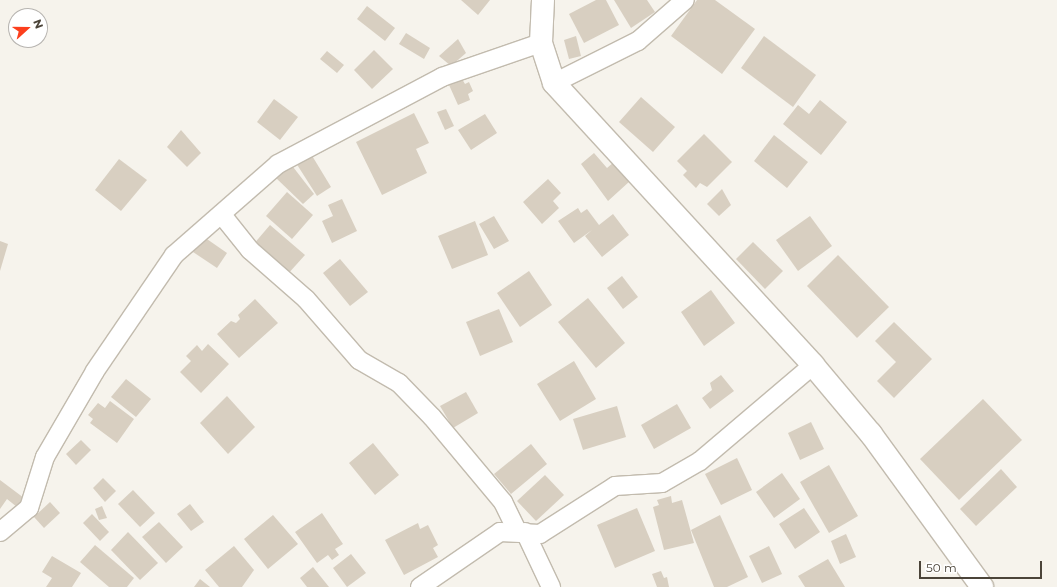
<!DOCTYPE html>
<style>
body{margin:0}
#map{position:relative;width:1057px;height:587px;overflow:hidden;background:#f6f3ec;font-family:Montserrat,sans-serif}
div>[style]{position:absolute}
.building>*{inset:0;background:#d8cfc1}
.roads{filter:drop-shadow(1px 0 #c2bbae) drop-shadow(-1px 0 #c2bbae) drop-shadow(0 1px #c2bbae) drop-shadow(0 -1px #c2bbae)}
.minor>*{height:18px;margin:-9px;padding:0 9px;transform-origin:9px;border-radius:9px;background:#fff}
.tertiary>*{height:22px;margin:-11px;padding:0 11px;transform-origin:11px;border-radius:11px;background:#fff}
span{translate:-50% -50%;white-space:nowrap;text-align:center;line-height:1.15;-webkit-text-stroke:3px #fff;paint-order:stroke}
.north{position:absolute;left:8px;top:8px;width:40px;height:40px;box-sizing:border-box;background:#fff;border:1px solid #b7b4b0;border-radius:50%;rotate:69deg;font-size:11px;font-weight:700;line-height:16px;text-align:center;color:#4b4439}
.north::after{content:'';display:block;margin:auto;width:14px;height:18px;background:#fc3f1d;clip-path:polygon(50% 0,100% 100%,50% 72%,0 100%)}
.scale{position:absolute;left:919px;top:561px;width:123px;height:18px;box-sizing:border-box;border:2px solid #4b4439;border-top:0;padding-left:5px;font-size:12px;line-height:14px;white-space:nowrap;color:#4b4439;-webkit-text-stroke:3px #fff;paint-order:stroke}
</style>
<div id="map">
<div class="building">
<i style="clip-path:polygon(461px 0,490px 0,478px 15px)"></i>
<i style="clip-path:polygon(596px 0,606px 0,619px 25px,584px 43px,569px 14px)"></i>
<i style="clip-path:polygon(614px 0,647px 0,655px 12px,631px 28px)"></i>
<i style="clip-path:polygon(697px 0,715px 0,755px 29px,722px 74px,671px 36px)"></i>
<i style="clip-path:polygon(367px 6px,395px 28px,385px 41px,357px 19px)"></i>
<i style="clip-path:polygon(406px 33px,430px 48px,424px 59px,399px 44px)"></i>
<i style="clip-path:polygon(576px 36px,581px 56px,569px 59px,564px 40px)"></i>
<i style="clip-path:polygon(764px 36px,816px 75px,793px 107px,741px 68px)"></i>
<i style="clip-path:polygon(458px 39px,466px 53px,451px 66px,439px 56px)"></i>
<i style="clip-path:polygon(374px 50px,393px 69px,372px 89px,354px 70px)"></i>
<i style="clip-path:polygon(327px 51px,344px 65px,337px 73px,320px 59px)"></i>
<i style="clip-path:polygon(462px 79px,465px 84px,469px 82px,473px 91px,468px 94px,470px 100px,458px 105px,449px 85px)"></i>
<i style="clip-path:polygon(641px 97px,675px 127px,653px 152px,619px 122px)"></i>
<i style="clip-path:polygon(274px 99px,298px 117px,280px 140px,257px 122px)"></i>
<i style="clip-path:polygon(820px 100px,847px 122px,821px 155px,783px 124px,798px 105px,809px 114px)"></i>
<i style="clip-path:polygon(446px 109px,454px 126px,445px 130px,437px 112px)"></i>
<i style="clip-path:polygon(414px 113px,429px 143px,416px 149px,427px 173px,382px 195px,356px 142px)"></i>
<i style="clip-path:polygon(485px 114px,497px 133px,471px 150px,458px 130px)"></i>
<i style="clip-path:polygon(181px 130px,201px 153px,187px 167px,167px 147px)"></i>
<i style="clip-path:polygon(704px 134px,732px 162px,707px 187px,700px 183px,696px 188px,683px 175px,687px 171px,677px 161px)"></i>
<i style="clip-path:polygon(774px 135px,808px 162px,787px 188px,754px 161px)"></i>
<i style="clip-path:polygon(594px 153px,607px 168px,614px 162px,630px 181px,608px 201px,581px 164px)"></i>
<i style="clip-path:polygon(311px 154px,331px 187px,317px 196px,296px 163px)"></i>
<i style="clip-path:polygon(119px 159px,147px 180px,121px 211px,95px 190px)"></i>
<i style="clip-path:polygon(290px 163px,314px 194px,303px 204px,276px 178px)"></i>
<i style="clip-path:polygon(548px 179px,561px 193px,553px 201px,559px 208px,542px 224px,523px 202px)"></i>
<i style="clip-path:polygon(722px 189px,731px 205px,719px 216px,707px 204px)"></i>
<i style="clip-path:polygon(287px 192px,313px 215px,292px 239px,266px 216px)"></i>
<i style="clip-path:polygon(342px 199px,357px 231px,332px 243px,322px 221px,333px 216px,328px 205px)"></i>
<i style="clip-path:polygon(578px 208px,581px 213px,587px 209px,599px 225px,613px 214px,629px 235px,602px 257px,585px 236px,592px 230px,574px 243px,558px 221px)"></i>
<i style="clip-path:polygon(494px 216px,509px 241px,494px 249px,479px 224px)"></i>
<i style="clip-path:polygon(810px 216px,832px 246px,798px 271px,776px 240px)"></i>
<i style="clip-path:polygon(475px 221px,488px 255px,452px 269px,438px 236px)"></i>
<i style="clip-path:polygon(270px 225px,305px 255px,287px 275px,253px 245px)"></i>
<i style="clip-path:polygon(204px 237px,227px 253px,217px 268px,193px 252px)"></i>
<i style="clip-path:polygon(0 241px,8px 244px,0 271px)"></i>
<i style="clip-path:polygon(753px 242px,783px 271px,765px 289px,736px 259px)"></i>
<i style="clip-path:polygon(838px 255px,889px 307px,857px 338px,807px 286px)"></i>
<i style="clip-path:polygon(340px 259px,368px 292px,350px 306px,323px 273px)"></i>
<i style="clip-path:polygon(529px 271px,552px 305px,520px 327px,497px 293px)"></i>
<i style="clip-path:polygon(622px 276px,638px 297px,623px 309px,607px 288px)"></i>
<i style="clip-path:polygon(711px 290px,735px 323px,704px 346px,681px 312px)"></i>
<i style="clip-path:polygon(588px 298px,625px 343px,596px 368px,558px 322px)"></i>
<i style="clip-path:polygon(255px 299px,278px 323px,239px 358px,217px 334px,231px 321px,236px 323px,240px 319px,238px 315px)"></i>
<i style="clip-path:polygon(499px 309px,513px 342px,480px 356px,466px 322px)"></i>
<i style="clip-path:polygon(894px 322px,932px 359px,894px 398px,877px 381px,896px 362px,875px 341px)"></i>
<i style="clip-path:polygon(208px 344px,229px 364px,201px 393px,180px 372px,191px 361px,186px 356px,197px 345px,202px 351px)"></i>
<i style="clip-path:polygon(574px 361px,596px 399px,560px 421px,537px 384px)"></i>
<i style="clip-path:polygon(721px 375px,734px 391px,710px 409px,702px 398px,712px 390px,710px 383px)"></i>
<i style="clip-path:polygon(126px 379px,151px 399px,136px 417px,111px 397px)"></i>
<i style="clip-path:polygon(466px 392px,478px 413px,453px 428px,440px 406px)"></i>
<i style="clip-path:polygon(227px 396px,255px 427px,228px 454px,200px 423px)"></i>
<i style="clip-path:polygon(983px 399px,1022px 440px,959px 500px,920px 459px)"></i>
<i style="clip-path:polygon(110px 401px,134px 419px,117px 443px,90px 423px,93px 419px,88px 415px,98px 403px,105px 408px)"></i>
<i style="clip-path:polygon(677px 404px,691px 428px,654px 449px,641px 425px)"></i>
<i style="clip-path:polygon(617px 406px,626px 437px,583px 450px,573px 419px)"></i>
<i style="clip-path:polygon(811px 422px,824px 449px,800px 460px,788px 433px)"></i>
<i style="clip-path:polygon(81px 440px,91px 450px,76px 465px,66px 454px)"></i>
<i style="clip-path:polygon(373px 443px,399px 475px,375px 495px,349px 463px)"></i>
<i style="clip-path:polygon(531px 444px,547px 464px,511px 494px,494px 474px)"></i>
<i style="clip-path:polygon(737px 458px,752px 490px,721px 505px,705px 474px)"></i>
<i style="clip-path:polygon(829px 465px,858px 516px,829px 533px,800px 482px)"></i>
<i style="clip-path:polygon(1001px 469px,1017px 487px,976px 526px,960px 509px)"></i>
<i style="clip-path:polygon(782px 473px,800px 499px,774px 518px,756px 492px)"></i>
<i style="clip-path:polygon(545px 475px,564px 495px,536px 521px,517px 501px)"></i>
<i style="clip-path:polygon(103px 478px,116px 491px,105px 502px,93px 488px)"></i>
<i style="clip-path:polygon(0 480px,24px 498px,17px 507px,7px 499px,0 509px)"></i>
<i style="clip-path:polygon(133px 490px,155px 513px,140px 527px,118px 504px)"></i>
<i style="clip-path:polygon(671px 496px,672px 503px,682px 500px,694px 543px,664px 550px,653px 507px,659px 505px,657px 500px)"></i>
<i style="clip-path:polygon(50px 502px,60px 513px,44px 528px,34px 517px)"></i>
<i style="clip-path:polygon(190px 504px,204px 522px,191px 531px,177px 514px)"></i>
<i style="clip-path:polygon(102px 506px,107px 518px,99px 520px,95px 509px)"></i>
<i style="clip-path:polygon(637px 508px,655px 551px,615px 568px,597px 525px)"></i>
<i style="clip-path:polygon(804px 508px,820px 532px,795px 549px,779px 524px)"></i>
<i style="clip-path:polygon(322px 513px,343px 544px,335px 549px,339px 555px,332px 560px,328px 555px,317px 563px,295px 532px)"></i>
<i style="clip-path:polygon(92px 514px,109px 532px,100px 541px,83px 523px)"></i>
<i style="clip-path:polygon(273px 515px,298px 544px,268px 569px,244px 539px)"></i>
<i style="clip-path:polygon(720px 515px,748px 577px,727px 587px,714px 587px,691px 530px)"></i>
<i style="clip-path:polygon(159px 522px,183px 547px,166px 563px,142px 537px)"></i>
<i style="clip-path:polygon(418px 523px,420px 529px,428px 525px,438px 545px,433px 548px,438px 557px,404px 575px,385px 540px)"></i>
<i style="clip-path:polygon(128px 532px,158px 563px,140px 580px,111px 550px)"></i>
<i style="clip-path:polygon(846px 534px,856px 557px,840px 564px,831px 541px)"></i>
<i style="clip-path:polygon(95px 545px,134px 578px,127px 587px,109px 587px,80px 562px)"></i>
<i style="clip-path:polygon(234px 546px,254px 570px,242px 587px,219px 587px,205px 570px)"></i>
<i style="clip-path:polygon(769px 546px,782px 574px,762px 583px,749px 556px)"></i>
<i style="clip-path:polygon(351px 554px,366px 573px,347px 587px,333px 568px)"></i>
<i style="clip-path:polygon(52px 556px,81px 573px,72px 587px,46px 587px,52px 578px,42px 572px)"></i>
<i style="clip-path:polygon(828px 559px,845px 587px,805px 587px,798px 576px)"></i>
<i style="clip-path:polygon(313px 567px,329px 587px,307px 587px,300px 578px)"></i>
<i style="clip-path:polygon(661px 571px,664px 578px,667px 577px,669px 587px,657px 587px,652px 574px)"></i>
<i style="clip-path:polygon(200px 579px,210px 587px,194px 587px)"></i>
</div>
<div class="roads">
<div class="minor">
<i style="left:554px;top:83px;width:94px;rotate:-26.6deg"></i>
<i style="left:638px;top:41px;width:62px;rotate:-41.1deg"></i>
<i style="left:222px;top:215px;width:45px;rotate:51.3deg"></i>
<i style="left:250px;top:250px;width:74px;rotate:41.2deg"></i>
<i style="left:306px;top:299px;width:81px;rotate:49deg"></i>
<i style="left:359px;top:360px;width:46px;rotate:29.9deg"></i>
<i style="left:399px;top:383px;width:47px;rotate:45.9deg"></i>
<i style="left:432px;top:417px;width:111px;rotate:50.1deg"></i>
<i style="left:503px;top:502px;width:32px;rotate:64deg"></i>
<i style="left:0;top:532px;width:38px;rotate:-40deg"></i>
<i style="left:29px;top:508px;width:53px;rotate:-72.6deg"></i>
<i style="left:45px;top:457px;width:99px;rotate:-59.8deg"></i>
<i style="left:95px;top:371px;width:140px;rotate:-55.7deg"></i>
<i style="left:174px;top:255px;width:138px;rotate:-41.2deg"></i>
<i style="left:278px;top:164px;width:186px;rotate:-27.9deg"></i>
<i style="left:442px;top:77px;width:105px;rotate:-19deg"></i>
<i style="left:525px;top:532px;width:61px;rotate:64.7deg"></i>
<i style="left:420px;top:587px;width:97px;rotate:-34.5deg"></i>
<i style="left:500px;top:532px;width:40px;rotate:2.9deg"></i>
<i style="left:540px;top:534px;width:89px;rotate:-32.6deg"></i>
<i style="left:615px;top:486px;width:47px;rotate:-3.7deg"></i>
<i style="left:662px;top:483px;width:44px;rotate:-30.1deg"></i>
<i style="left:700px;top:461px;width:148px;rotate:-40.3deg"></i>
</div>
<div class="tertiary">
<i style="left:543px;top:0;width:43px;rotate:92.7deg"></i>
<i style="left:541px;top:43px;width:42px;rotate:72deg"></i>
<i style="left:554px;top:83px;width:383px;rotate:47.4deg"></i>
<i style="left:813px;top:365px;width:90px;rotate:50deg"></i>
<i style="left:871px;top:434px;width:189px;rotate:54deg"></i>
</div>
</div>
<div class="north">N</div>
<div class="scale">50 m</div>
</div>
